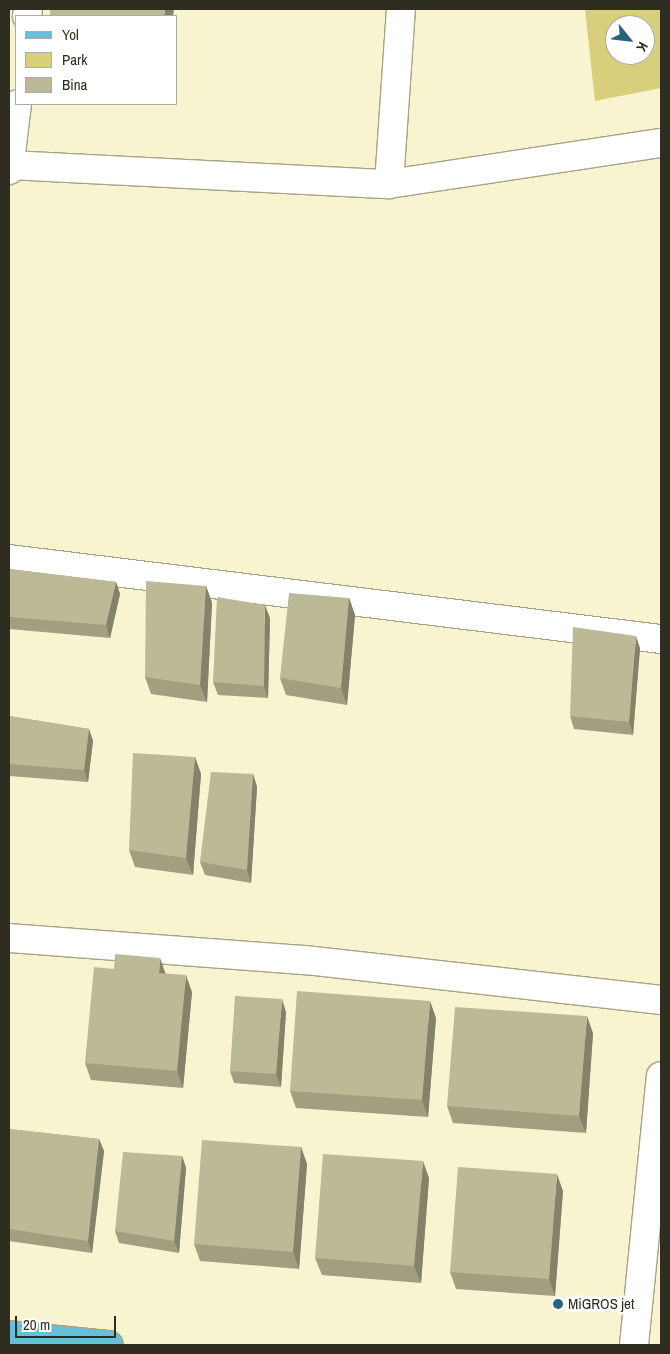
<!DOCTYPE html>
<style>
body{margin:0}
#map{position:relative;width:670px;height:1354px;overflow:hidden;background:#f8f4d0;font-family:"Archivo Narrow",sans-serif}
div>[style]{position:absolute}
.green>*{inset:0;background:#d8cf7c}
.roads{filter:drop-shadow(1px 0 #a7a382) drop-shadow(-1px 0 #a7a382) drop-shadow(0 1px #a7a382) drop-shadow(0 -1px #a7a382)}
.street>*{height:28px;margin:-14px;padding:0 14px;transform-origin:14px;border-radius:14px;background:#fff}
.primary>*{height:28px;margin:-14px;padding:0 14px;transform-origin:14px;border-radius:14px;background:#66c0d9}
.wall>*{inset:0;background:#a29f81}
.shaded-wall>*{inset:0;background:#848269}
.building>*{inset:0;background:#bcb996}
.dots>*{width:14px;height:14px;translate:-50% -50%;box-sizing:border-box;border:2px solid #fff;border-radius:50%}
span{translate:-50% -50%;white-space:nowrap;text-align:center;line-height:1.15;-webkit-text-stroke:5px #fff;paint-order:stroke}
.poi-label{font-size:15px;color:#2f2d20}
.left{translate:0 -50%;text-align:left}
.frame{position:absolute;inset:0;border:10px solid #2f2d20;pointer-events:none}
.legend{position:absolute;left:15px;top:15px;width:162px;height:90px;box-sizing:border-box;background:#fff;border:1px solid #acaba6;margin:0;padding:6px 9px;list-style:none;font-size:15px;color:#2f2d20}
.legend li{display:flex;align-items:center;gap:10px;height:25px}
.legend b{width:25px;border:1px solid #acaba6}
.north{position:absolute;left:605px;top:15px;width:50px;height:50px;box-sizing:border-box;background:#fff;border:1px solid #acaba6;border-radius:50%;rotate:119deg;font-size:14px;font-weight:700;line-height:20px;text-align:center;color:#2f2d20}
.north::after{content:'';display:block;margin:auto;width:18px;height:22px;background:#27647b;clip-path:polygon(50% 0,100% 100%,50% 72%,0 100%)}
.scale{position:absolute;left:15px;top:1316px;width:101px;height:22px;box-sizing:border-box;border:2px solid #2f2d20;border-top:0;padding-left:6px;font-size:15px;line-height:18px;white-space:nowrap;color:#2f2d20;-webkit-text-stroke:4px #fff;paint-order:stroke}
</style>
<div id="map">
<div class="green">
<i style="clip-path:polygon(evenodd,585px 9px,661px 9px,661px 88px,595px 101px,585px 9px,615px 25px,645px 25px,645px 55px,615px 55px,615px 25px)"></i>
</div>
<div class="roads">
<div class="street">
<i style="left:27px;top:16px;width:7px;rotate:-82deg"></i>
<i style="left:9px;top:165px;width:380px;rotate:2.9deg"></i>
<i style="left:389px;top:184px;width:275px;rotate:-8.6deg"></i>
<i style="left:9px;top:170px;width:66px;rotate:-83.1deg"></i>
<i style="left:389px;top:184px;width:175px;rotate:-86.1deg"></i>
<i style="left:9px;top:559px;width:657px;rotate:7deg"></i>
<i style="left:9px;top:938px;width:297px;rotate:4.3deg"></i>
<i style="left:305px;top:960px;width:358px;rotate:6.4deg"></i>
<i style="left:634px;top:1345px;width:270px;rotate:-84.3deg"></i>
</div>
<div class="primary">
<i style="left:9px;top:1335px;width:100px;rotate:5.8deg"></i>
</div>
</div>
<div class="wall">
<i style="clip-path:polygon(9px 569px,116px 582px,120px 594px,110px 638px,9px 629px)"></i>
<i style="clip-path:polygon(206px 586px,212px 603px,207px 702px,151px 694px,145px 677px)"></i>
<i style="clip-path:polygon(349px 598px,355px 615px,347px 705px,286px 695px,280px 678px)"></i>
<i style="clip-path:polygon(270px 618px,268px 698px,218px 695px,213px 682px)"></i>
<i style="clip-path:polygon(640px 648px,633px 735px,574px 729px,570px 716px)"></i>
<i style="clip-path:polygon(9px 716px,89px 729px,93px 741px,88px 782px,9px 776px)"></i>
<i style="clip-path:polygon(195px 757px,201px 774px,193px 875px,135px 867px,129px 850px)"></i>
<i style="clip-path:polygon(253px 774px,257px 787px,251px 883px,205px 875px,200px 862px)"></i>
<i style="clip-path:polygon(165px 973px,192px 992px,183px 1088px,91px 1080px,85px 1063px)"></i>
<i style="clip-path:polygon(286px 1012px,281px 1087px,234px 1083px,230px 1071px)"></i>
<i style="clip-path:polygon(436px 1018px,428px 1117px,296px 1108px,290px 1091px)"></i>
<i style="clip-path:polygon(593px 1033px,586px 1133px,453px 1123px,447px 1106px)"></i>
<i style="clip-path:polygon(9px 1129px,99px 1139px,104px 1151px,92px 1253px,9px 1241px)"></i>
<i style="clip-path:polygon(301px 1147px,307px 1164px,299px 1269px,200px 1261px,194px 1244px)"></i>
<i style="clip-path:polygon(182px 1156px,186px 1168px,179px 1253px,119px 1243px,115px 1231px)"></i>
<i style="clip-path:polygon(429px 1178px,421px 1283px,322px 1275px,315px 1258px)"></i>
<i style="clip-path:polygon(563px 1191px,555px 1296px,456px 1289px,450px 1272px)"></i>
</div>
<div class="shaded-wall">
<i style="clip-path:polygon(165px 9px,174px 9px,173px 16px,164px 16px)"></i>
<i style="clip-path:polygon(116px 582px,120px 594px,110px 638px,106px 625px)"></i>
<i style="clip-path:polygon(206px 586px,212px 603px,207px 702px,200px 685px)"></i>
<i style="clip-path:polygon(349px 598px,355px 615px,347px 705px,341px 688px)"></i>
<i style="clip-path:polygon(265px 605px,270px 618px,268px 698px,264px 686px)"></i>
<i style="clip-path:polygon(636px 636px,640px 648px,633px 735px,629px 722px)"></i>
<i style="clip-path:polygon(89px 729px,93px 741px,88px 782px,84px 770px)"></i>
<i style="clip-path:polygon(195px 757px,201px 774px,193px 875px,186px 858px)"></i>
<i style="clip-path:polygon(253px 774px,257px 787px,251px 883px,247px 870px)"></i>
<i style="clip-path:polygon(160px 958px,166px 975px,159px 973px)"></i>
<i style="clip-path:polygon(186px 975px,192px 992px,183px 1088px,177px 1071px)"></i>
<i style="clip-path:polygon(282px 999px,286px 1012px,281px 1087px,276px 1074px)"></i>
<i style="clip-path:polygon(430px 1001px,436px 1018px,428px 1117px,422px 1100px)"></i>
<i style="clip-path:polygon(587px 1016px,593px 1033px,586px 1133px,579px 1116px)"></i>
<i style="clip-path:polygon(99px 1139px,104px 1151px,92px 1253px,88px 1241px)"></i>
<i style="clip-path:polygon(301px 1147px,307px 1164px,299px 1269px,293px 1252px)"></i>
<i style="clip-path:polygon(182px 1156px,186px 1168px,179px 1253px,174px 1241px)"></i>
<i style="clip-path:polygon(423px 1161px,429px 1178px,421px 1283px,414px 1266px)"></i>
<i style="clip-path:polygon(557px 1174px,563px 1191px,555px 1296px,549px 1279px)"></i>
</div>
<div class="building">
<i style="clip-path:polygon(50px 9px,165px 9px,164px 16px,50px 16px)"></i>
<i style="clip-path:polygon(9px 569px,116px 582px,106px 625px,9px 617px)"></i>
<i style="clip-path:polygon(146px 581px,206px 586px,200px 685px,145px 677px)"></i>
<i style="clip-path:polygon(289px 593px,349px 598px,341px 688px,280px 678px)"></i>
<i style="clip-path:polygon(217px 597px,265px 605px,264px 686px,213px 682px)"></i>
<i style="clip-path:polygon(573px 627px,636px 636px,629px 722px,570px 716px)"></i>
<i style="clip-path:polygon(9px 716px,89px 729px,84px 770px,9px 764px)"></i>
<i style="clip-path:polygon(133px 753px,195px 757px,186px 858px,129px 850px)"></i>
<i style="clip-path:polygon(211px 772px,253px 774px,247px 870px,200px 862px)"></i>
<i style="clip-path:polygon(115px 954px,160px 958px,159px 973px,186px 975px,177px 1071px,85px 1063px,94px 967px,114px 969px)"></i>
<i style="clip-path:polygon(297px 991px,430px 1001px,422px 1100px,290px 1091px)"></i>
<i style="clip-path:polygon(235px 996px,282px 999px,276px 1074px,230px 1071px)"></i>
<i style="clip-path:polygon(455px 1007px,587px 1016px,579px 1116px,447px 1106px)"></i>
<i style="clip-path:polygon(9px 1129px,99px 1139px,88px 1241px,9px 1229px)"></i>
<i style="clip-path:polygon(202px 1140px,301px 1147px,293px 1252px,194px 1244px)"></i>
<i style="clip-path:polygon(123px 1152px,182px 1156px,174px 1241px,115px 1231px)"></i>
<i style="clip-path:polygon(323px 1154px,423px 1161px,414px 1266px,315px 1258px)"></i>
<i style="clip-path:polygon(458px 1167px,557px 1174px,549px 1279px,450px 1272px)"></i>
</div>
<div class="dots">
<i style="left:558px;top:1304px;background:#27647b"></i>
</div>
<div class="poi-label">
<span class="left" style="left:568px;top:1304px">MiGROS jet</span>
</div>
<div class="frame"></div>
<ul class="legend">
<li><b style="height:6px;background:#66c0d9"></b>Yol</li>
<li><b style="height:14px;background:#d8cf7c"></b>Park</li>
<li><b style="height:14px;background:#bcb996"></b>Bina</li>
</ul>
<div class="north">K</div>
<div class="scale">20 m</div>
</div>
